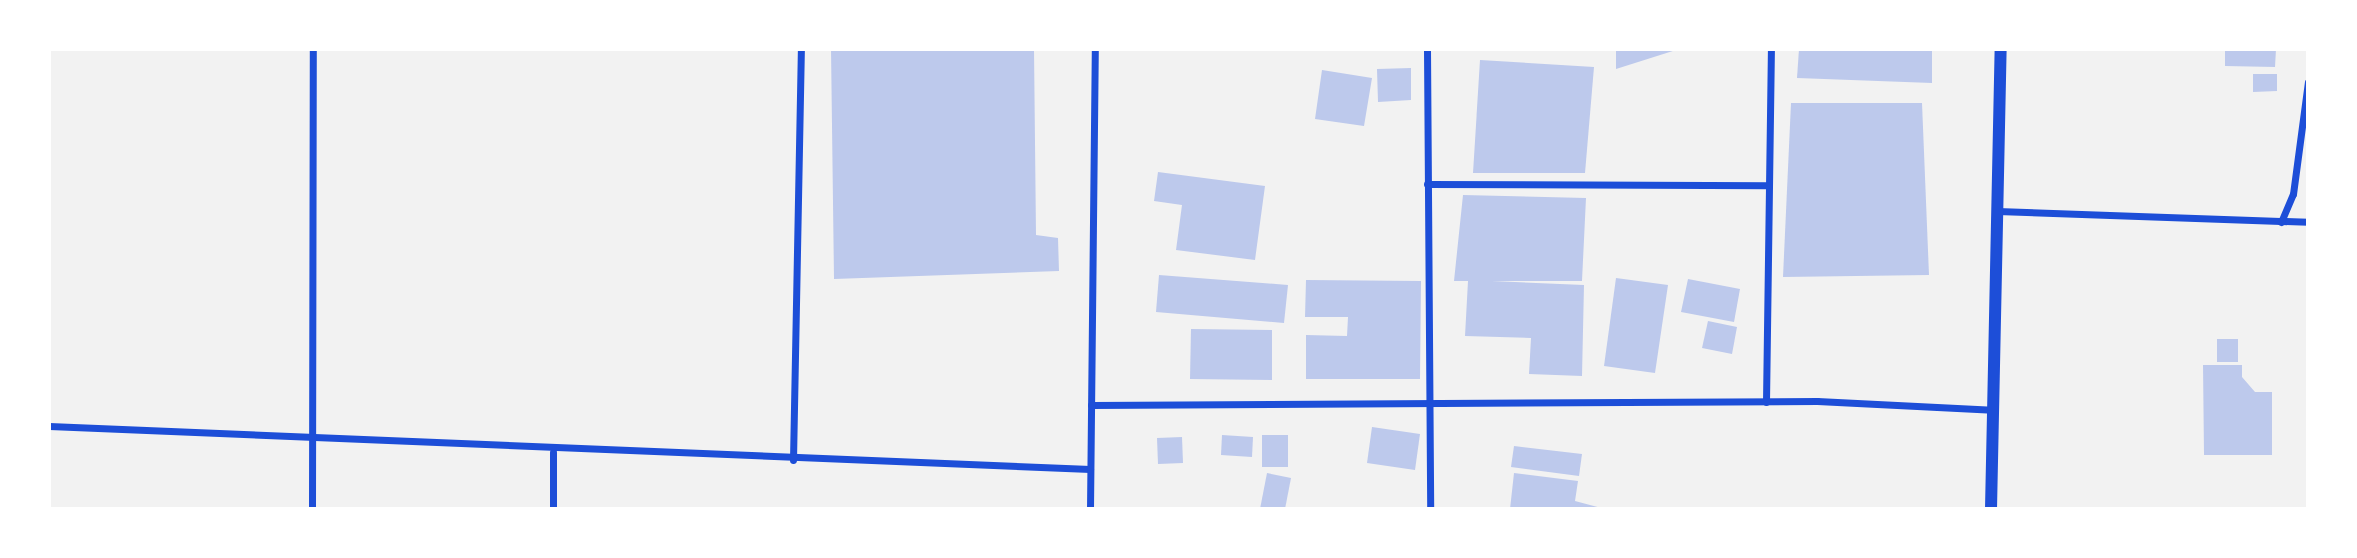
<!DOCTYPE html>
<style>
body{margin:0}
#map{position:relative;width:2357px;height:558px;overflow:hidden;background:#f2f2f2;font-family:"Source Sans 3",sans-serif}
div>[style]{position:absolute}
.building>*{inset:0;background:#bdc9ec}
.minor>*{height:7px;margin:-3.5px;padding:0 3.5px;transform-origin:3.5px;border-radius:3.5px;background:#1d4ed8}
.tertiary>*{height:12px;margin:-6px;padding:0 6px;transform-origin:6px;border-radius:6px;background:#1d4ed8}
span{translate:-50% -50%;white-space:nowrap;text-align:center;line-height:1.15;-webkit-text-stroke:5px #fff;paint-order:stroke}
.frame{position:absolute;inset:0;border:51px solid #fff;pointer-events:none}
</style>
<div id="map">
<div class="building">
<i style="clip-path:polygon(831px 49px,1034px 49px,1036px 235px,1058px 238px,1059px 271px,834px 279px)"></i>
<i style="clip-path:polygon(1616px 49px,1676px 49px,1676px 50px,1616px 69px)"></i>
<i style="clip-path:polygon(1799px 49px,1932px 49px,1932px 83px,1797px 78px)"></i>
<i style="clip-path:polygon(2225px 49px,2276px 49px,2275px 67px,2225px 66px)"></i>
<i style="clip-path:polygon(1480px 60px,1594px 67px,1585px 173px,1473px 173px)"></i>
<i style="clip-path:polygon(1411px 68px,1411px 100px,1378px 102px,1377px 69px)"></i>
<i style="clip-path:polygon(1322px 70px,1372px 78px,1364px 126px,1315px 119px)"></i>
<i style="clip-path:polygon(2253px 74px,2277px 74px,2277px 91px,2253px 92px)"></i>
<i style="clip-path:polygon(1791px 103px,1922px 103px,1929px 275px,1783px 277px)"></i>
<i style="clip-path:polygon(1158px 172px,1265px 186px,1255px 260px,1176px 250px,1182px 205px,1154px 201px)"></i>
<i style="clip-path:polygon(1463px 195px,1586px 198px,1582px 281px,1492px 281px,1584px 285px,1582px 376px,1529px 374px,1531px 338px,1465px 336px,1468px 281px,1454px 281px)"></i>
<i style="clip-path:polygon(1159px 275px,1288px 285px,1284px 323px,1156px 312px)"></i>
<i style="clip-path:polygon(1616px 278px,1668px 285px,1655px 373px,1604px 366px)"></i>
<i style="clip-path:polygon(1688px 279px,1740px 289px,1734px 322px,1681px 312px)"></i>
<i style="clip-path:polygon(1306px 280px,1421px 281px,1420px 379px,1306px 379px,1306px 335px,1347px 336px,1348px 317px,1305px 317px)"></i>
<i style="clip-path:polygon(1708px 321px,1737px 327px,1732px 354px,1702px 348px)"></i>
<i style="clip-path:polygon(1191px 329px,1272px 330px,1272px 380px,1190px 379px)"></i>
<i style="clip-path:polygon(2217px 339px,2238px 339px,2238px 362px,2217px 362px)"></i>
<i style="clip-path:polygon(2203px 365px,2242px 365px,2242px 377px,2255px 392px,2272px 392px,2272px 455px,2204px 455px)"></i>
<i style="clip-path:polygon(1372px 427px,1420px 434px,1415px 470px,1367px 463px)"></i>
<i style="clip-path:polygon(1222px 435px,1253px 437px,1252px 457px,1221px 455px)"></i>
<i style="clip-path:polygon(1262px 435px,1288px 435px,1288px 467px,1262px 467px)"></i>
<i style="clip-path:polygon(1182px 437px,1183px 463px,1158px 464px,1157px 438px)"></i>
<i style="clip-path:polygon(1514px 446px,1582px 454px,1579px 476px,1511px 467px)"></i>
<i style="clip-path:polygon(1267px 473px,1291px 478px,1285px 509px,1260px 509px)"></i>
<i style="clip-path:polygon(1514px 473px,1578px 481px,1575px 501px,1605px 509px,1510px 509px)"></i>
</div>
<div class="minor">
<i style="left:1427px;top:49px;width:460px;rotate:89.6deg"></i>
<i style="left:1427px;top:184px;width:342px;rotate:0.2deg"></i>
<i style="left:1997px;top:211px;width:311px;rotate:2deg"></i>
<i style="left:2281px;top:222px;width:30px;rotate:-67deg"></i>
<i style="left:2293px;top:194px;width:113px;rotate:-82.4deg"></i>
<i style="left:1766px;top:402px;width:353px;rotate:-89.2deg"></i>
<i style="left:1091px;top:405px;width:726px;rotate:-0.32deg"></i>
<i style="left:1817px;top:401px;width:175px;rotate:2.9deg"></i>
<i style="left:49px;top:426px;width:1042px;rotate:2.37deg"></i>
<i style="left:793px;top:460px;width:411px;rotate:-88.9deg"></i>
<i style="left:312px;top:509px;width:460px;rotate:-89.9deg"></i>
<i style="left:553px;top:509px;width:57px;rotate:-90deg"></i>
<i style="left:1090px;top:509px;width:460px;rotate:-89.4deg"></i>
</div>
<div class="tertiary">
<i style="left:1991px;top:509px;width:460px;rotate:-88.8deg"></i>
</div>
<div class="frame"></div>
</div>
